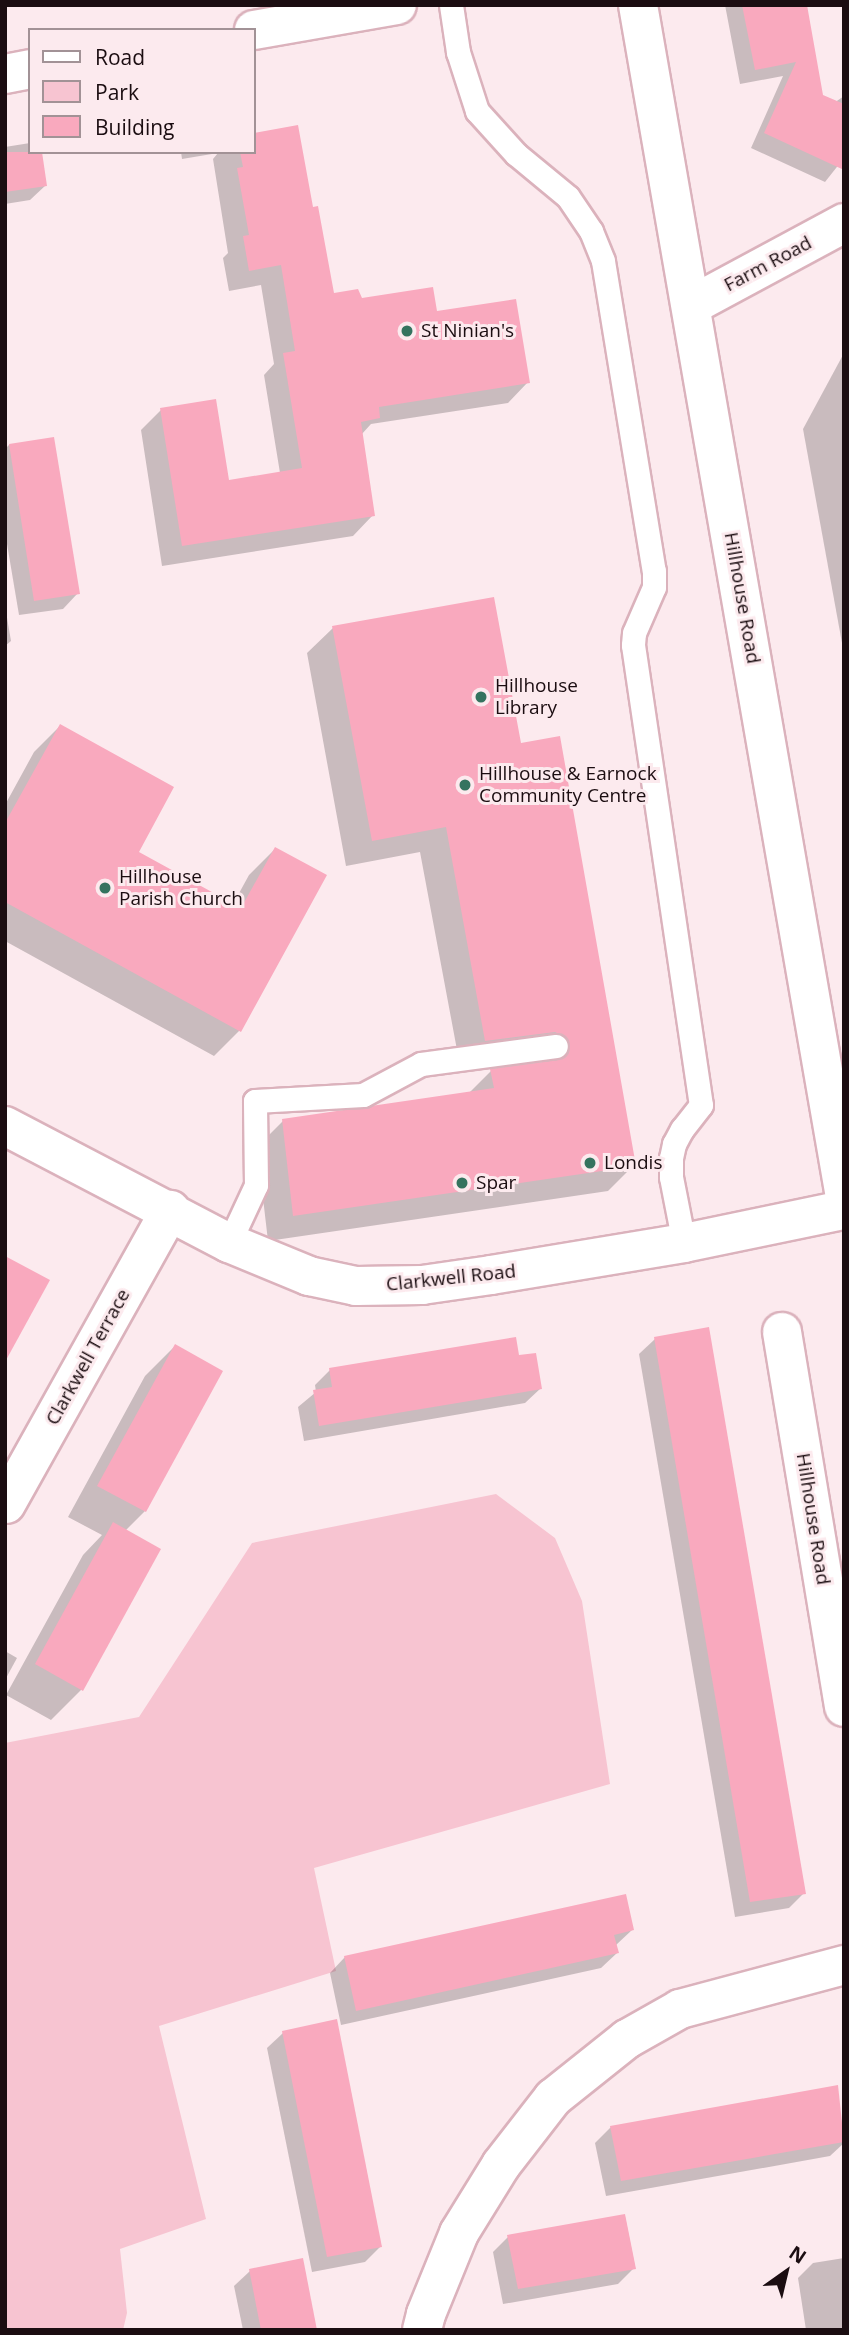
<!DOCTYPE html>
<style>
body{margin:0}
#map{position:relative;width:849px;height:2335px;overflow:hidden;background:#fceaee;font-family:"Open Sans",sans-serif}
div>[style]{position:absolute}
.green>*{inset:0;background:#f7c4d1}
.shadow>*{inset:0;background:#0003}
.building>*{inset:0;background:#f9a9be}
.roads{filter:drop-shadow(2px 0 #dbb2bc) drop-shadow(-2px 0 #dbb2bc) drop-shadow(0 2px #dbb2bc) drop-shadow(0 -2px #dbb2bc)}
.lane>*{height:23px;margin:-11.5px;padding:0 11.5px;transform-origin:11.5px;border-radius:11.5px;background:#fff}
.street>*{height:38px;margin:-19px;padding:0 19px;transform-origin:19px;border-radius:19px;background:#fff}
.secondary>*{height:38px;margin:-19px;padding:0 19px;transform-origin:19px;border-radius:19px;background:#fff}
.dots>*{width:19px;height:19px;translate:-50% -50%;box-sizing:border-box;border:4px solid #fceaee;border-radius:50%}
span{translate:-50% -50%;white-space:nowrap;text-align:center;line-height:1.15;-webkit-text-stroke:6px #fceaee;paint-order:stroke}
.street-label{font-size:19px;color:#1b0d11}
.poi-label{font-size:19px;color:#1b0d11}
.left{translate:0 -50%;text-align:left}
.frame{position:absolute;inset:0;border:7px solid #1b0d11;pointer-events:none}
.legend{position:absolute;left:28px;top:28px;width:228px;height:126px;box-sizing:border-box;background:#fceaee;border:2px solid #a29296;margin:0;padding:9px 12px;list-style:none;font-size:21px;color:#1b0d11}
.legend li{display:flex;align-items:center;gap:14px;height:35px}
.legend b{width:35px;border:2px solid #a29296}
.north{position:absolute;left:751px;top:2237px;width:70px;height:70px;-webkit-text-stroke:5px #fceaee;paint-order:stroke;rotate:34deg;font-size:19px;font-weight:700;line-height:28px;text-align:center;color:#1b0d11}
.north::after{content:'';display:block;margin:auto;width:24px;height:32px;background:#1b0d11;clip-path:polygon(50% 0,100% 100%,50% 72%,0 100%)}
</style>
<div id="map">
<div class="green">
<i style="clip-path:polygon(496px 1494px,555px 1538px,582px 1601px,610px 1784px,314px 1868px,336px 1971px,159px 2026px,206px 2219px,120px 2249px,127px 2313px,123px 2330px,5px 2330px,5px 1743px,139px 1717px,252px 1543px)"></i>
</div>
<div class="shadow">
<i style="clip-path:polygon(725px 5px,804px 5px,824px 110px,844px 96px,844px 158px,825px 182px,751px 148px,783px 76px,740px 84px)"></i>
<i style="clip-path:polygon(297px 127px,312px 209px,332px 295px,436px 313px,528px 382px,508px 403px,371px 424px,361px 435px,373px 515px,353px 536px,162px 566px,141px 430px,161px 410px,228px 482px,280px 473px,264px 375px,274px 364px,261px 285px,229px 291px,223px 258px,228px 253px,213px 159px,218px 153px,182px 159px,181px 152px,254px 152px,254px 135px)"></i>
<i style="clip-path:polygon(30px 143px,30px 152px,46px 185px,30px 200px,5px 204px,5px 147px)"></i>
<i style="clip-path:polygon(844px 353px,844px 654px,803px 429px)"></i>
<i style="clip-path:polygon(53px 439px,78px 593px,63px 609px,19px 615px,5px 532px,5px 449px,9px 445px)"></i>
<i style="clip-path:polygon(5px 606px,11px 641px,5px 646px)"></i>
<i style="clip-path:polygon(333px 628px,519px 745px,634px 1165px,608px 1191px,268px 1241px,257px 1147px,283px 1121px,468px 1094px,491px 1071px,544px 1063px,528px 1057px,460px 1066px,420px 852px,346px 866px,307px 653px)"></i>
<i style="clip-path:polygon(60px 726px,136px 853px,232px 906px,249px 875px,275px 849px,240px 1030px,214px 1056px,5px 941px,5px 805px,34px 752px)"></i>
<i style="clip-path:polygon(655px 1339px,804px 1893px,789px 1908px,735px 1917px,639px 1354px)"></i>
<i style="clip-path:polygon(175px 1346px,145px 1511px,125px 1531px,82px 1689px,51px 1720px,6px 1695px,83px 1555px,102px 1535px,68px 1517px,145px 1376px)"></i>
<i style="clip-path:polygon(518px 1357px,541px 1388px,525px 1403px,304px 1441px,298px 1407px,316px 1392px,315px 1385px,330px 1370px)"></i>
<i style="clip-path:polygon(5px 1651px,17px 1658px,5px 1680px)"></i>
<i style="clip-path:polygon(632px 1930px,616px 1945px,617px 1953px,601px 1968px,341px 2025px,330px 1973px,345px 1957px)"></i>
<i style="clip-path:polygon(283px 2033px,380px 2247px,365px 2262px,312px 2272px,267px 2048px)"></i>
<i style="clip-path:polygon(837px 2087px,844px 2143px,830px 2156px,606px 2196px,595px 2143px,611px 2127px)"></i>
<i style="clip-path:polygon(508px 2237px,634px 2268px,618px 2284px,503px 2304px,493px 2252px)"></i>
<i style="clip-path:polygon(844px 2258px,844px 2330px,806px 2330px,798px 2278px,813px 2263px)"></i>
<i style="clip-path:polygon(250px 2271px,315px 2330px,243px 2330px,234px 2286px)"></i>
</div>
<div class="building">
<i style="clip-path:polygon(742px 5px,807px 5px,823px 95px,844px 104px,844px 170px,764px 133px,796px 62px,755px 70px)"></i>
<i style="clip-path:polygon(298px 125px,313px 207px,318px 206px,334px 293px,358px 289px,362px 298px,433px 287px,437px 311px,516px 299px,530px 383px,379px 407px,380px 418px,361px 422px,375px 516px,182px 546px,160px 408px,216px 399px,229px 480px,302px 468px,283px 353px,295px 351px,281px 265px,249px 271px,243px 236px,249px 235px,237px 168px,243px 167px,240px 152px,254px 152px,254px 133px)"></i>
<i style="clip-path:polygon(5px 152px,42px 152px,47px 186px,5px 192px)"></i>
<i style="clip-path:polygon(54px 437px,80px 594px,34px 601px,9px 444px)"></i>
<i style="clip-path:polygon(494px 597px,521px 743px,560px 736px,636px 1166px,293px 1216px,282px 1119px,494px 1088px,490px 1069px,558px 1060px,569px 1051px,567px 1038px,555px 1032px,485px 1041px,446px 827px,372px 841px,332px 626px)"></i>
<i style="clip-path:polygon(60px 724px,174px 787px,139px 852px,241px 908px,275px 847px,327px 875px,241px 1032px,5px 902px,5px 823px)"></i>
<i style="clip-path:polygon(5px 1256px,50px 1280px,5px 1362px)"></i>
<i style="clip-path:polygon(709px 1327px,806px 1894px,750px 1902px,654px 1337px)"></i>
<i style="clip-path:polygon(516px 1337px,519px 1355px,536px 1353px,542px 1389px,319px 1426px,313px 1390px,332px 1387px,329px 1368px)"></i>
<i style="clip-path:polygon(175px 1344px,223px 1371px,146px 1512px,97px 1486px)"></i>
<i style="clip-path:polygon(113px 1522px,161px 1549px,83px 1691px,35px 1664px)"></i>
<i style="clip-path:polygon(626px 1894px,634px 1930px,614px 1935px,619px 1953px,356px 2011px,344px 1956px)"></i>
<i style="clip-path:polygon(337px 2019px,382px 2247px,327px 2257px,282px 2031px)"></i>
<i style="clip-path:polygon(838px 2085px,844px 2142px,621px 2181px,610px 2126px)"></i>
<i style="clip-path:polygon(625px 2214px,636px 2269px,518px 2289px,507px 2235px)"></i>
<i style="clip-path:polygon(303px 2258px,317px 2330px,261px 2330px,249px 2269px)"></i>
</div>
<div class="roads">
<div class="lane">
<i style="left:451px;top:5px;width:48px;rotate:81.5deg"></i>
<i style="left:458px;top:52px;width:62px;rotate:72.1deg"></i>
<i style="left:477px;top:111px;width:58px;rotate:47.8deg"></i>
<i style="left:516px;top:154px;width:67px;rotate:39.6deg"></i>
<i style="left:568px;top:197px;width:41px;rotate:55.9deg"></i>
<i style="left:591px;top:231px;width:32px;rotate:68deg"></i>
<i style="left:603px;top:261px;width:314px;rotate:80.7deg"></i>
<i style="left:654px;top:571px;width:16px;rotate:90deg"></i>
<i style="left:654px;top:587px;width:50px;rotate:113.5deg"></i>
<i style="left:634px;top:633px;width:12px;rotate:95deg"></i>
<i style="left:633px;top:645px;width:465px;rotate:81.6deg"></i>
<i style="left:701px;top:1105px;width:31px;rotate:128deg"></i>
<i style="left:682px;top:1129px;width:17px;rotate:118deg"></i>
<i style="left:674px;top:1144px;width:14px;rotate:102deg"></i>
<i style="left:671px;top:1158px;width:19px;rotate:90deg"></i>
<i style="left:671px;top:1177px;width:67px;rotate:78.9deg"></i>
<i style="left:229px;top:1243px;width:64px;rotate:-65deg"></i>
<i style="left:256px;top:1185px;width:84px;rotate:-90.7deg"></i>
<i style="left:255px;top:1101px;width:108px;rotate:-3.2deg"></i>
<i style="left:363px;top:1095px;width:66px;rotate:-28.1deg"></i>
<i style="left:421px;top:1064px;width:136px;rotate:-7.6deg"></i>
</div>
<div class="street">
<i style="left:254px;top:30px;width:145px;rotate:-9.9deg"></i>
<i style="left:5px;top:74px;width:25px;rotate:-11deg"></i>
<i style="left:692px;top:305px;width:173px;rotate:-28.3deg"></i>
<i style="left:5px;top:1126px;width:253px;rotate:27.6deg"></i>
<i style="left:229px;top:1243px;width:87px;rotate:22.4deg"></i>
<i style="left:309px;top:1276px;width:48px;rotate:12deg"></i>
<i style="left:356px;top:1286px;width:66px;rotate:-0.9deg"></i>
<i style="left:422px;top:1285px;width:70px;rotate:-8.2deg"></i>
<i style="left:491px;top:1275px;width:196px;rotate:-9.4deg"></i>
<i style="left:684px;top:1243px;width:163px;rotate:-11.7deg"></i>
<i style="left:782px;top:1332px;width:380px;rotate:80.6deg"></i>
<i style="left:6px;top:1504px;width:337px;rotate:-60.8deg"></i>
<i style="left:422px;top:2330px;width:16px;rotate:-76deg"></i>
<i style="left:426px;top:2314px;width:87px;rotate:-67.8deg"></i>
<i style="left:459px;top:2233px;width:80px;rotate:-58.3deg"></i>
<i style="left:501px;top:2165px;width:85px;rotate:-52.2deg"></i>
<i style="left:553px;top:2098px;width:95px;rotate:-38.6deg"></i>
<i style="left:627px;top:2039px;width:61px;rotate:-29.5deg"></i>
<i style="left:680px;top:2009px;width:170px;rotate:-15deg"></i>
</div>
<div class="secondary">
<i style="left:638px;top:5px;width:1205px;rotate:80.15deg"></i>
</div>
</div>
<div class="dots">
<i style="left:407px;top:331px;background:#35735f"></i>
<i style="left:481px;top:697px;background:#35735f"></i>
<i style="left:465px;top:785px;background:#35735f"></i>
<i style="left:105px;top:888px;background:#35735f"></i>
<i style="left:590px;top:1163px;background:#35735f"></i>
<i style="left:462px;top:1183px;background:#35735f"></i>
</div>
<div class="street-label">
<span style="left:768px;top:264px;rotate:-28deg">Farm Road</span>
<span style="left:742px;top:598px;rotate:80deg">Hillhouse Road</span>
<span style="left:451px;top:1278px;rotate:-6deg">Clarkwell Road</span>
<span style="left:88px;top:1357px;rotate:-61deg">Clarkwell Terrace</span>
<span style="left:813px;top:1519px;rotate:81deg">Hillhouse Road</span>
</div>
<div class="poi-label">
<span class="left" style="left:421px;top:331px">St Ninian's</span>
<span class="left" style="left:495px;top:697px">Hillhouse<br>Library</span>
<span class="left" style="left:479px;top:785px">Hillhouse &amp; Earnock<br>Community Centre</span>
<span class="left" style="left:119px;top:888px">Hillhouse<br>Parish Church</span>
<span class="left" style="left:604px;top:1163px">Londis</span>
<span class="left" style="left:476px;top:1183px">Spar</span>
</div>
<div class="frame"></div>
<ul class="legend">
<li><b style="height:9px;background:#fff"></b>Road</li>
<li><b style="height:19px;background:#f7c4d1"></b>Park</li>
<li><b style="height:19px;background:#f9a9be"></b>Building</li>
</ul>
<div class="north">N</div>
</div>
